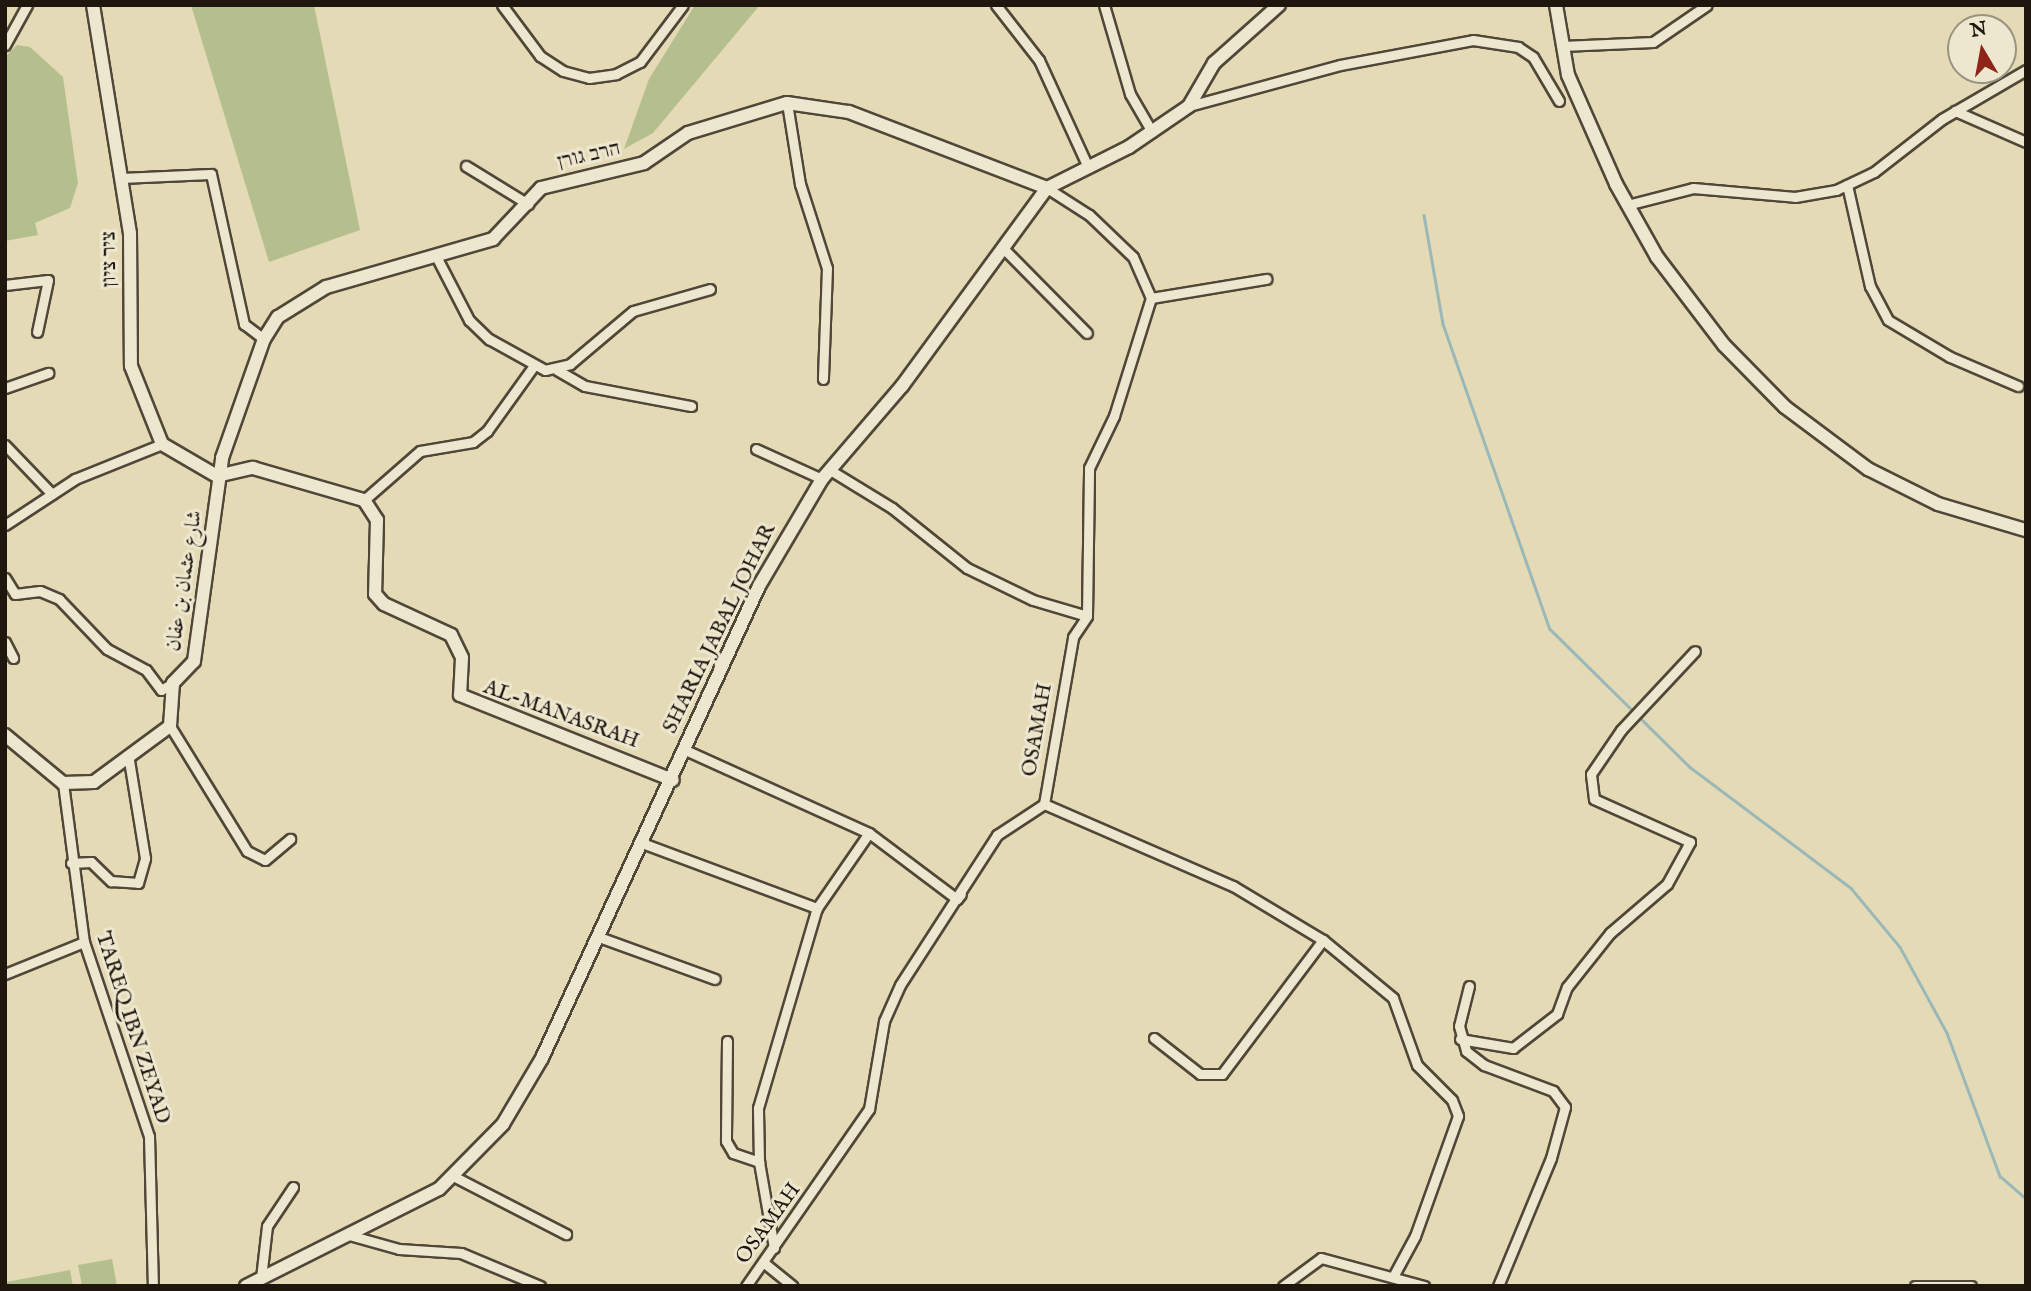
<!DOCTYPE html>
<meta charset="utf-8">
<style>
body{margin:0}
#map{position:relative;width:2031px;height:1291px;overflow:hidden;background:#e5dab6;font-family:"IM FELL English",Amiri,"Frank Ruhl Libre",serif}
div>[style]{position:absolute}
.green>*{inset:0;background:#b5bf8d}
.stream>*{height:2.5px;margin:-1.25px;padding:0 1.25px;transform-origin:1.25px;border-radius:1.25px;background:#9bb8b9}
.roads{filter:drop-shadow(2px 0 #504738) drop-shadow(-2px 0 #504738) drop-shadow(0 2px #504738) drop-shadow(0 -2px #504738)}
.street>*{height:9px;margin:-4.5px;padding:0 4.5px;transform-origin:4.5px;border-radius:4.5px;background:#eee7d0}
.secondary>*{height:12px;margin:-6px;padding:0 6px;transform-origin:6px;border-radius:6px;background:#eee7d0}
span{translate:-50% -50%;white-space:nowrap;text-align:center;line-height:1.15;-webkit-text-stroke:6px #eee7d0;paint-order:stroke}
.street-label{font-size:21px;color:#1f160e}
.frame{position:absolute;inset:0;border:7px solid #1f160e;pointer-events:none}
.north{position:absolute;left:1947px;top:14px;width:70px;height:70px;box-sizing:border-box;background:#eee7d0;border:2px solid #9b9382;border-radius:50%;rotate:350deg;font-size:19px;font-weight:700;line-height:28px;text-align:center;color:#1f160e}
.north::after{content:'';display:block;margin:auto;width:24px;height:32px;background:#8f2418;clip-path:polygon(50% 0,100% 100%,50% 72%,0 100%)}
</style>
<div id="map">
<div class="green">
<i style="clip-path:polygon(191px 5px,314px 5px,360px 230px,269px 262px)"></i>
<i style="clip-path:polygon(695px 5px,760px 5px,653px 133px,624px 149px,649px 79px)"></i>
<i style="clip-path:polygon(17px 45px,30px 47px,63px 77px,78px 183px,70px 208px,35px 223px,38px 235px,5px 241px,5px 57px)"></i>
<i style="clip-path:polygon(112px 1259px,117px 1286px,82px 1286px,78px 1265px)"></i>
<i style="clip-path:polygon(70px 1270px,73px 1286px,7px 1286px,6px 1282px)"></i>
</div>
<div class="stream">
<i style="left:1424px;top:215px;width:111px;rotate:80.1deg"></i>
<i style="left:1443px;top:324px;width:323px;rotate:70.7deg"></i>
<i style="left:1550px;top:629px;width:197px;rotate:44.6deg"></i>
<i style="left:1690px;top:767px;width:201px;rotate:36.9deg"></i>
<i style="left:1851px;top:888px;width:77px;rotate:50.3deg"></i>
<i style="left:1900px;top:947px;width:98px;rotate:61.3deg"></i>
<i style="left:1947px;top:1033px;width:153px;rotate:69.7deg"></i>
<i style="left:2000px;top:1176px;width:35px;rotate:41deg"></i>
</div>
<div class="roads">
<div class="street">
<i style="left:502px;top:5px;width:64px;rotate:53.3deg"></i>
<i style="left:540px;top:56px;width:27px;rotate:33deg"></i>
<i style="left:563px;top:71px;width:27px;rotate:15deg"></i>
<i style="left:589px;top:78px;width:27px;rotate:-8deg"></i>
<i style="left:616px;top:74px;width:27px;rotate:-27deg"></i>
<i style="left:640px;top:62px;width:71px;rotate:-53deg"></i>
<i style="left:996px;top:5px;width:70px;rotate:52deg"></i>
<i style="left:1039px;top:60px;width:115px;rotate:65.4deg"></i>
<i style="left:1104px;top:5px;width:93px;rotate:73.7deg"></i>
<i style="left:1130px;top:94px;width:44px;rotate:59.9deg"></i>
<i style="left:5px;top:45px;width:46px;rotate:-61.2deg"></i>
<i style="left:1562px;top:46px;width:91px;rotate:-2.5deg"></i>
<i style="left:1653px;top:42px;width:65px;rotate:-34.4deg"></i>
<i style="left:787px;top:103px;width:82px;rotate:80.9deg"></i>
<i style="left:800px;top:184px;width:88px;rotate:72.2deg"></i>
<i style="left:827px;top:268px;width:111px;rotate:92.1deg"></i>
<i style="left:1189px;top:106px;width:156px;rotate:-15.2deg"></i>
<i style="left:1340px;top:65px;width:135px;rotate:-10.6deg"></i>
<i style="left:1473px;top:40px;width:46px;rotate:8.8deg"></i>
<i style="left:1518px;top:47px;width:18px;rotate:34deg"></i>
<i style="left:1533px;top:57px;width:51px;rotate:59.4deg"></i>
<i style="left:1955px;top:111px;width:77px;rotate:23.6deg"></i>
<i style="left:466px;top:166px;width:73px;rotate:31.5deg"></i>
<i style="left:120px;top:178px;width:91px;rotate:-2.5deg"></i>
<i style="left:211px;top:174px;width:154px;rotate:77.6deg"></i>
<i style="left:244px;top:324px;width:25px;rotate:37deg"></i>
<i style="left:1847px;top:185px;width:104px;rotate:77.2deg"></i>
<i style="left:1870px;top:286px;width:38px;rotate:62deg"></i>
<i style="left:1888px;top:320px;width:72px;rotate:30.8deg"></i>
<i style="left:1950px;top:357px;width:74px;rotate:23.1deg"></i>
<i style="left:1627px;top:205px;width:68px;rotate:-14.4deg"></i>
<i style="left:1693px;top:188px;width:102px;rotate:5deg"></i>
<i style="left:1795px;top:197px;width:42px;rotate:-9.7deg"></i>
<i style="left:1836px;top:190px;width:42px;rotate:-25.3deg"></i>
<i style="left:1874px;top:172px;width:86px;rotate:-37.9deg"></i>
<i style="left:1942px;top:119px;width:97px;rotate:-30.3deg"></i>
<i style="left:1006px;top:251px;width:115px;rotate:45.4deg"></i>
<i style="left:438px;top:260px;width:68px;rotate:62.7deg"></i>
<i style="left:469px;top:320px;width:28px;rotate:44deg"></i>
<i style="left:489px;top:339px;width:64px;rotate:29deg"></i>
<i style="left:545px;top:370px;width:26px;rotate:-13deg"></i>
<i style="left:570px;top:364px;width:82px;rotate:-40.1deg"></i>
<i style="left:633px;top:311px;width:80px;rotate:-15.9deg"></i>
<i style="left:5px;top:285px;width:43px;rotate:-6.6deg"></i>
<i style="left:48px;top:280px;width:53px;rotate:101.9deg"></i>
<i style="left:1151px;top:298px;width:117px;rotate:-9.4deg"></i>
<i style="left:557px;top:370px;width:32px;rotate:30deg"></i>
<i style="left:585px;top:386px;width:108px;rotate:10.7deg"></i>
<i style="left:5px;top:388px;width:46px;rotate:-19.2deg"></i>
<i style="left:5px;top:445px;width:68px;rotate:46.2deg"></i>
<i style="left:756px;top:449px;width:72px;rotate:24.4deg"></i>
<i style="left:830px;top:470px;width:73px;rotate:31.5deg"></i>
<i style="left:892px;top:508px;width:96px;rotate:38.7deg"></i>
<i style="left:967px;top:568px;width:73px;rotate:25.9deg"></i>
<i style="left:1033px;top:600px;width:56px;rotate:16.5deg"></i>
<i style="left:364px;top:500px;width:74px;rotate:-41.2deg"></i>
<i style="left:420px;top:451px;width:54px;rotate:-9.6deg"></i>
<i style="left:473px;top:442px;width:18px;rotate:-38deg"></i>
<i style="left:487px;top:431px;width:79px;rotate:-54.3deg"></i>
<i style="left:5px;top:525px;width:84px;rotate:-33.3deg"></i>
<i style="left:75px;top:479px;width:94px;rotate:-21.9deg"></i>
<i style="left:5px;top:578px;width:19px;rotate:58deg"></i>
<i style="left:15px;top:594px;width:25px;rotate:-7deg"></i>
<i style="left:40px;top:591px;width:21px;rotate:23deg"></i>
<i style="left:59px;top:599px;width:69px;rotate:46.2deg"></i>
<i style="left:107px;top:649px;width:44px;rotate:28.3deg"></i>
<i style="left:146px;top:670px;width:25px;rotate:53deg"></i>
<i style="left:161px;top:690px;width:14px;rotate:-30deg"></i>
<i style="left:5px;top:642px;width:18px;rotate:63deg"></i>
<i style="left:170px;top:726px;width:147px;rotate:58.4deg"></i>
<i style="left:247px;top:851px;width:20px;rotate:27deg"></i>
<i style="left:265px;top:860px;width:33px;rotate:-40deg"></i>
<i style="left:683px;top:749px;width:204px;rotate:24.3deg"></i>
<i style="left:869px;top:833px;width:110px;rotate:36.9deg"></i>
<i style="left:957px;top:899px;width:6px;rotate:-51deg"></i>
<i style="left:63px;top:783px;width:160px;rotate:82.5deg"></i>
<i style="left:84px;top:942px;width:205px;rotate:71.5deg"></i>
<i style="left:149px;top:1136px;width:150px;rotate:88.5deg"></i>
<i style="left:1044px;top:804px;width:206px;rotate:23.5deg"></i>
<i style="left:1233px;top:886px;width:105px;rotate:31deg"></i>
<i style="left:1323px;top:940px;width:91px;rotate:39.6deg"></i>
<i style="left:1393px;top:998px;width:71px;rotate:70.3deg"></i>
<i style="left:1417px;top:1065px;width:49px;rotate:45deg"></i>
<i style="left:1452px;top:1100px;width:17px;rotate:69deg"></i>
<i style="left:1458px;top:1116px;width:127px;rotate:109.7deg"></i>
<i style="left:1415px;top:1236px;width:44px;rotate:118.3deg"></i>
<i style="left:642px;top:843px;width:187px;rotate:20.4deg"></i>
<i style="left:71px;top:863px;width:20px;rotate:-3deg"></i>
<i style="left:91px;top:862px;width:28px;rotate:44deg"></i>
<i style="left:111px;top:881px;width:27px;rotate:4deg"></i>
<i style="left:138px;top:883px;width:26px;rotate:-74deg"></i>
<i style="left:145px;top:858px;width:99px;rotate:-99.3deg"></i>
<i style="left:599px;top:937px;width:123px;rotate:19.9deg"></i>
<i style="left:5px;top:974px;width:85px;rotate:-22.1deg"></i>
<i style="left:1469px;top:986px;width:41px;rotate:104deg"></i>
<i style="left:1459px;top:1026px;width:26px;rotate:74deg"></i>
<i style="left:1466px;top:1051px;width:23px;rotate:38deg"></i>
<i style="left:1484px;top:1065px;width:74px;rotate:20.6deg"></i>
<i style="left:1553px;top:1091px;width:20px;rotate:53deg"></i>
<i style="left:1565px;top:1107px;width:53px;rotate:105.4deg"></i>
<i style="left:1551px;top:1158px;width:139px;rotate:112.5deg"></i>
<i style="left:1154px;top:1038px;width:58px;rotate:38deg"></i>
<i style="left:1200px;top:1074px;width:22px"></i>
<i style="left:1222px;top:1074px;width:168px;rotate:-53deg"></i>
<i style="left:1460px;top:1039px;width:54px;rotate:9.6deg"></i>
<i style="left:1513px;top:1048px;width:56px;rotate:-37.7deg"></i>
<i style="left:1557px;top:1014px;width:29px;rotate:-70deg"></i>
<i style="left:1567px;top:987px;width:69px;rotate:-51.5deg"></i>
<i style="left:1610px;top:933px;width:75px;rotate:-40.7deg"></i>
<i style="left:1667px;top:884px;width:48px;rotate:-61.3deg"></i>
<i style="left:1690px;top:842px;width:105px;rotate:-155.9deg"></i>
<i style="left:1594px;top:799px;width:25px;rotate:-97deg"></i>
<i style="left:1591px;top:774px;width:53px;rotate:-55.7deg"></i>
<i style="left:1621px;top:730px;width:108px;rotate:-46.9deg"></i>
<i style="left:727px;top:1041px;width:100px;rotate:90.6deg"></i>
<i style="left:726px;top:1141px;width:14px;rotate:60deg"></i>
<i style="left:733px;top:1153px;width:28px;rotate:19deg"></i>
<i style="left:455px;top:1177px;width:125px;rotate:27.2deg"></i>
<i style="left:349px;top:1235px;width:52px;rotate:15.6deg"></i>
<i style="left:399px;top:1249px;width:62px;rotate:3.7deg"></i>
<i style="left:461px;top:1253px;width:86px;rotate:22.7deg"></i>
<i style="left:774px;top:1248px;width:87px;rotate:-99.9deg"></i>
<i style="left:759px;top:1162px;width:54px;rotate:-91.1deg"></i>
<i style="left:758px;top:1108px;width:209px;rotate:-73.6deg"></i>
<i style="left:817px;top:908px;width:91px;rotate:-55.3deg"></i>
<i style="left:763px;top:1262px;width:38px;rotate:39deg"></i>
<i style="left:261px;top:1278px;width:52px;rotate:-83.4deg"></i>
<i style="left:267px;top:1226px;width:47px;rotate:-56.3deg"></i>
<i style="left:746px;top:1286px;width:216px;rotate:-55.2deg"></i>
<i style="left:869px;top:1109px;width:89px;rotate:-80.3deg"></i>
<i style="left:884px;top:1021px;width:39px;rotate:-66deg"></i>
<i style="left:900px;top:985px;width:179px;rotate:-57.1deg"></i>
<i style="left:997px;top:835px;width:56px;rotate:-33.4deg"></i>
<i style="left:1044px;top:804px;width:169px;rotate:-80.1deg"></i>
<i style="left:1073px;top:637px;width:25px;rotate:-56deg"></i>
<i style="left:1087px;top:616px;width:148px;rotate:-89.2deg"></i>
<i style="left:1089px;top:468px;width:58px;rotate:-64.3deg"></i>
<i style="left:1114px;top:416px;width:124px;rotate:-72.6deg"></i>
<i style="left:1151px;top:298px;width:45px;rotate:-113.7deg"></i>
<i style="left:1133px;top:257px;width:61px;rotate:-136.3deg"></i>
<i style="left:1089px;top:215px;width:50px;rotate:-147.3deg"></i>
<i style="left:1283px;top:1286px;width:47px;rotate:-36.4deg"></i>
<i style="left:1321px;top:1258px;width:107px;rotate:15.2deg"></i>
<i style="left:1915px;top:1286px;width:56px"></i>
</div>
<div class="secondary">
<i style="left:93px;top:5px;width:231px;rotate:80.8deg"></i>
<i style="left:130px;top:233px;width:133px;rotate:89.6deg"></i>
<i style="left:131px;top:366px;width:84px;rotate:68.3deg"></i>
<i style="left:162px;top:444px;width:64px;rotate:30.2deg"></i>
<i style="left:1556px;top:5px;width:71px;rotate:80.3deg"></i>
<i style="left:1568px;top:75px;width:119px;rotate:66.2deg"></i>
<i style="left:1616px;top:184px;width:84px;rotate:60.7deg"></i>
<i style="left:1657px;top:257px;width:111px;rotate:52.7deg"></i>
<i style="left:1724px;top:345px;width:87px;rotate:45.5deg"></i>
<i style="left:1785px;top:407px;width:104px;rotate:36.8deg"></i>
<i style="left:1868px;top:469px;width:78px;rotate:26.6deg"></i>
<i style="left:1938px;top:504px;width:92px;rotate:16.5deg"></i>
<i style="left:217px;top:476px;width:37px;rotate:-13deg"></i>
<i style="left:253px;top:468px;width:116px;rotate:16.1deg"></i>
<i style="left:364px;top:500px;width:24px;rotate:57deg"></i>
<i style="left:377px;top:520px;width:74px;rotate:91.5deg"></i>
<i style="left:375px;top:594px;width:13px;rotate:48deg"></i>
<i style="left:384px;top:604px;width:74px;rotate:24.8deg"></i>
<i style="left:451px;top:635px;width:25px;rotate:64deg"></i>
<i style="left:462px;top:658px;width:37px;rotate:93deg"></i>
<i style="left:460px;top:695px;width:229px;rotate:21.8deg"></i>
<i style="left:5px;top:735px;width:75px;rotate:39.6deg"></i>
<i style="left:63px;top:783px;width:31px;rotate:-2deg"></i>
<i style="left:94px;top:782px;width:94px;rotate:-36.4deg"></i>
<i style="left:170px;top:726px;width:43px;rotate:-86deg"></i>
<i style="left:173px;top:683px;width:30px;rotate:-46deg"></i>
<i style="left:194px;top:661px;width:205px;rotate:-82.1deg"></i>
<i style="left:222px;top:458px;width:126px;rotate:-70.6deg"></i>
<i style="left:264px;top:339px;width:26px;rotate:-58deg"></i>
<i style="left:278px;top:317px;width:57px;rotate:-32deg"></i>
<i style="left:326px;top:287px;width:174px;rotate:-16deg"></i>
<i style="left:493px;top:239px;width:70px;rotate:-46.7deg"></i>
<i style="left:541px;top:188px;width:106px;rotate:-13.6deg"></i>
<i style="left:644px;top:163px;width:53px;rotate:-34.3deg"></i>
<i style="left:688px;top:133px;width:103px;rotate:-16.9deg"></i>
<i style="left:787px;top:103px;width:63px;rotate:8.3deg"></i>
<i style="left:849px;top:112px;width:212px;rotate:21deg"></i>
<i style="left:246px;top:1286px;width:216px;rotate:-26.7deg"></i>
<i style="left:439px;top:1189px;width:91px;rotate:-45.4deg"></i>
<i style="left:503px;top:1124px;width:77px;rotate:-59.4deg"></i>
<i style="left:542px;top:1058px;width:519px;rotate:-65.31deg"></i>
<i style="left:759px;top:586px;width:124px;rotate:-59.5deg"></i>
<i style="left:822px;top:479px;width:123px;rotate:-49.3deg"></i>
<i style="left:902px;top:386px;width:245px;rotate:-53.8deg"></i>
<i style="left:1047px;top:188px;width:92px;rotate:-26.6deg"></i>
<i style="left:1129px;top:147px;width:73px;rotate:-34.3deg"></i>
<i style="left:1189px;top:106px;width:50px;rotate:-59.8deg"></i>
<i style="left:1214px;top:63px;width:87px;rotate:-41.7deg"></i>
</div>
</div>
<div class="street-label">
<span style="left:589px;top:156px;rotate:-13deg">הרב גורן</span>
<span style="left:110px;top:259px;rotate:-91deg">ציר ציון</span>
<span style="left:185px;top:581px;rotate:-81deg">شارع عثمان بن عفان</span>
<span style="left:720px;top:629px;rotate:-64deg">SHARIA JABAL JOHAR</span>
<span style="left:561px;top:715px;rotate:20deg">AL-MANASRAH</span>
<span style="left:1038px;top:730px;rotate:-80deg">OSAMAH</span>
<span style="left:132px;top:1028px;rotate:72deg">TAREQ IBN ZEYAD</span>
<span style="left:769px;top:1224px;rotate:-54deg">OSAMAH</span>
</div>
<div class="frame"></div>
<div class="north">N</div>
</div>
